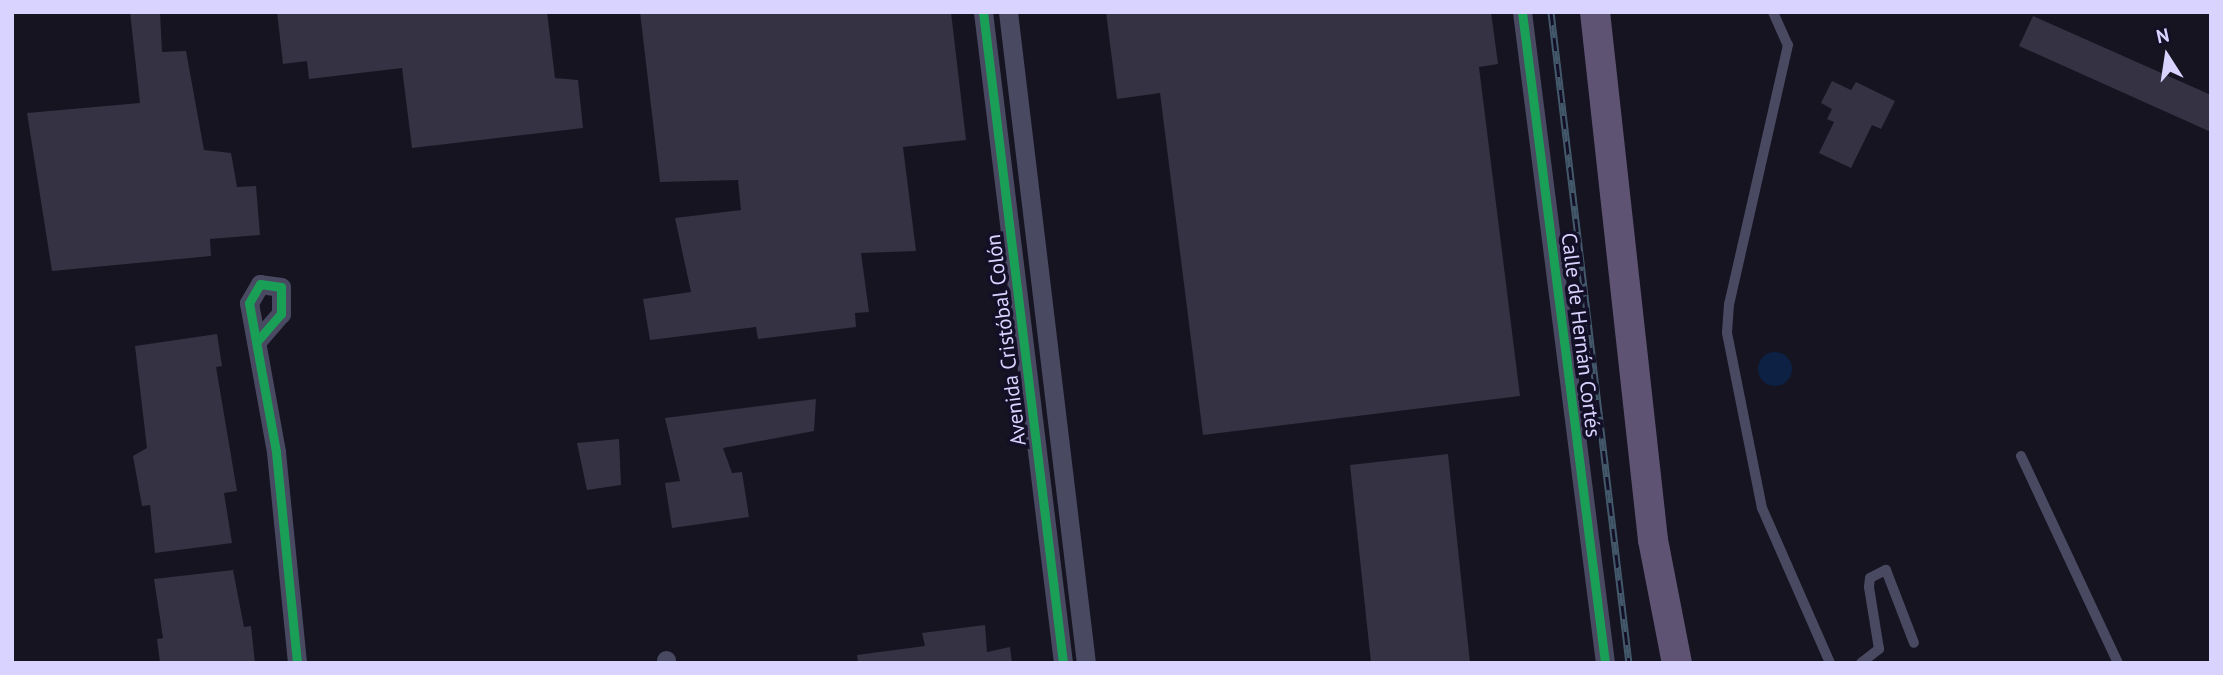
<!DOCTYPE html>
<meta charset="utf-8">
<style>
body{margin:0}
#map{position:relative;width:2223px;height:675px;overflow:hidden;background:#161421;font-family:"PT Sans",sans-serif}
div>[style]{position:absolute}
.water>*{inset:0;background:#0d2144}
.round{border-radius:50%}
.building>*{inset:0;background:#343243}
.service>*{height:10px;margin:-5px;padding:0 5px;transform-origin:5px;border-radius:5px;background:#4a4962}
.minor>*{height:19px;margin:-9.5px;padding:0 9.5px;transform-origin:9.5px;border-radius:9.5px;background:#4a4962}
.primary>*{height:30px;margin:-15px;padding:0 15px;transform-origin:15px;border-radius:15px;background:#5e5373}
.rail>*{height:7px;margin-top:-3.5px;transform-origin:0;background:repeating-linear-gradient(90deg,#130f26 0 13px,#43596b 0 26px);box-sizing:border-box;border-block:2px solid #43596b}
.cycleway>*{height:9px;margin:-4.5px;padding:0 4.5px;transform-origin:4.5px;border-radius:4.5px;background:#1a9f57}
span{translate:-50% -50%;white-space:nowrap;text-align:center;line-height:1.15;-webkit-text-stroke:7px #130f26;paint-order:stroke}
.street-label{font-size:21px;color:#d9d4ff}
.frame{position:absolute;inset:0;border:14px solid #d9d4ff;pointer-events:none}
.north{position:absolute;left:2132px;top:21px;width:70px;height:70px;-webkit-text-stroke:5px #130f26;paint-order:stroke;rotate:348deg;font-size:19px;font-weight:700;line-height:28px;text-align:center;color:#d9d4ff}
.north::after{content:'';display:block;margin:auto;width:24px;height:32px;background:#d9d4ff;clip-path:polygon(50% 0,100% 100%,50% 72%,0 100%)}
</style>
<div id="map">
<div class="water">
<i class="round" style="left:1758px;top:352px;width:34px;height:34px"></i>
</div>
<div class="building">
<i style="clip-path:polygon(130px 12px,160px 12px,162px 52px,186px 51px,204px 150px,231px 153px,237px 187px,256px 186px,260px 235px,210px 239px,211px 256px,52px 271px,27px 113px,140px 103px)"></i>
<i style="clip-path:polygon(277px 12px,547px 12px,555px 78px,578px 80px,583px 128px,412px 148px,402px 68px,309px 79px,307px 61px,283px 64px)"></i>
<i style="clip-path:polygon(640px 12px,951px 12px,966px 140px,903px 147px,916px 251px,861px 253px,869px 312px,855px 313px,856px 327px,758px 339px,756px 327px,650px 340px,643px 299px,691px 292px,675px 218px,741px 210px,738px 180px,660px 182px)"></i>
<i style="clip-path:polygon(1106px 12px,1491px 12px,1498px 64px,1479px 67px,1520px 396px,1203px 435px,1160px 93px,1117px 99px)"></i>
<i style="clip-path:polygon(2033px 16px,2211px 95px,2211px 132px,2019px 46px)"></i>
<i style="clip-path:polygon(1832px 81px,1851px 90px,1856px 82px,1895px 101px,1881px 129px,1872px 125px,1851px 168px,1819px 153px,1834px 122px,1827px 119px,1832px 109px,1821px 103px)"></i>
<i style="clip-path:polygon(217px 334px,222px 366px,216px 367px,237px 491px,224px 493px,232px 543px,155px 553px,150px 505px,142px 506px,133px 456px,147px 448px,135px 346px)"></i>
<i style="clip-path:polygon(816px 399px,814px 431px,723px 448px,732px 473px,742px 472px,749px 517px,672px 528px,665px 483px,680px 481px,665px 418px)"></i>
<i style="clip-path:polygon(619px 439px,621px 485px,587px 490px,577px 443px)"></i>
<i style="clip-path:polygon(1448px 454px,1470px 663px,1371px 663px,1350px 465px)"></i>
<i style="clip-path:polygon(233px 570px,244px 627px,251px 626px,255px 663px,160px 663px,157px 639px,163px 638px,154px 579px)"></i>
<i style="clip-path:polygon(985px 625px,987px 652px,1010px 647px,1012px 663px,858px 663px,857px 655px,925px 646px,922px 633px)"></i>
</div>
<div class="service">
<i style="left:1773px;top:12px;width:36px;rotate:66deg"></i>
<i style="left:1788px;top:45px;width:266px;rotate:102.8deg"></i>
<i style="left:1729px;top:304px;width:29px;rotate:94deg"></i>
<i style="left:1727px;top:333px;width:178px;rotate:78.7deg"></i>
<i style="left:1762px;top:508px;width:169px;rotate:66.3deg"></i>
<i style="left:2021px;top:456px;width:229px;rotate:64.9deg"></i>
<i style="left:1861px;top:663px;width:23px;rotate:-38deg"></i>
<i style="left:1879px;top:649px;width:63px;rotate:-99.2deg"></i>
<i style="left:1869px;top:587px;width:9px;rotate:-84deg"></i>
<i style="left:1870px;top:578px;width:18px;rotate:-27deg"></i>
<i style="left:1886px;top:570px;width:78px;rotate:69deg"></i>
</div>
<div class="minor">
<i style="left:983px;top:12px;width:656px;rotate:82.99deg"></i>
<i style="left:1008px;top:12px;width:656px;rotate:83.17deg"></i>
<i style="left:1522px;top:12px;width:656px;rotate:82.73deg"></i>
<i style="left:258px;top:340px;width:35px;rotate:-49deg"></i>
<i style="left:281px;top:314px;width:27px;rotate:-90deg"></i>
<i style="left:281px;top:287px;width:21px;rotate:-172deg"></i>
<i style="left:260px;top:284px;width:22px;rotate:120deg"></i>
<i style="left:249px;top:303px;width:151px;rotate:79.7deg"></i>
<i style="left:276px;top:452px;width:212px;rotate:84.3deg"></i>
<i style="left:666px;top:660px;width:3px;rotate:90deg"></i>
</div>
<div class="primary">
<i style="left:1595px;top:12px;width:531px;rotate:83.73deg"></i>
<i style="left:1653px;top:540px;width:125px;rotate:79deg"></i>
</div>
<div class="rail">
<i style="left:1551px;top:12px;width:656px;rotate:83.17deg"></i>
</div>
<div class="cycleway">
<i style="left:983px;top:12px;width:656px;rotate:82.99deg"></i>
<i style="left:1522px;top:12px;width:656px;rotate:82.73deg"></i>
<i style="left:258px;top:340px;width:35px;rotate:-49deg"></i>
<i style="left:281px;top:314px;width:27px;rotate:-90deg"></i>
<i style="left:281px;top:287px;width:21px;rotate:-172deg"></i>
<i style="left:260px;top:284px;width:22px;rotate:120deg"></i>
<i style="left:249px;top:303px;width:151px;rotate:79.7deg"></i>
<i style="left:276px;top:452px;width:212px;rotate:84.3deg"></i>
</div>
<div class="street-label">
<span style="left:1581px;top:335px;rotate:83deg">Calle de Hernán Cortés</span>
<span style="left:1006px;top:340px;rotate:-97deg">Avenida Cristóbal Colón</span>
</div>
<div class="frame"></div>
<div class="north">N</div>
</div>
